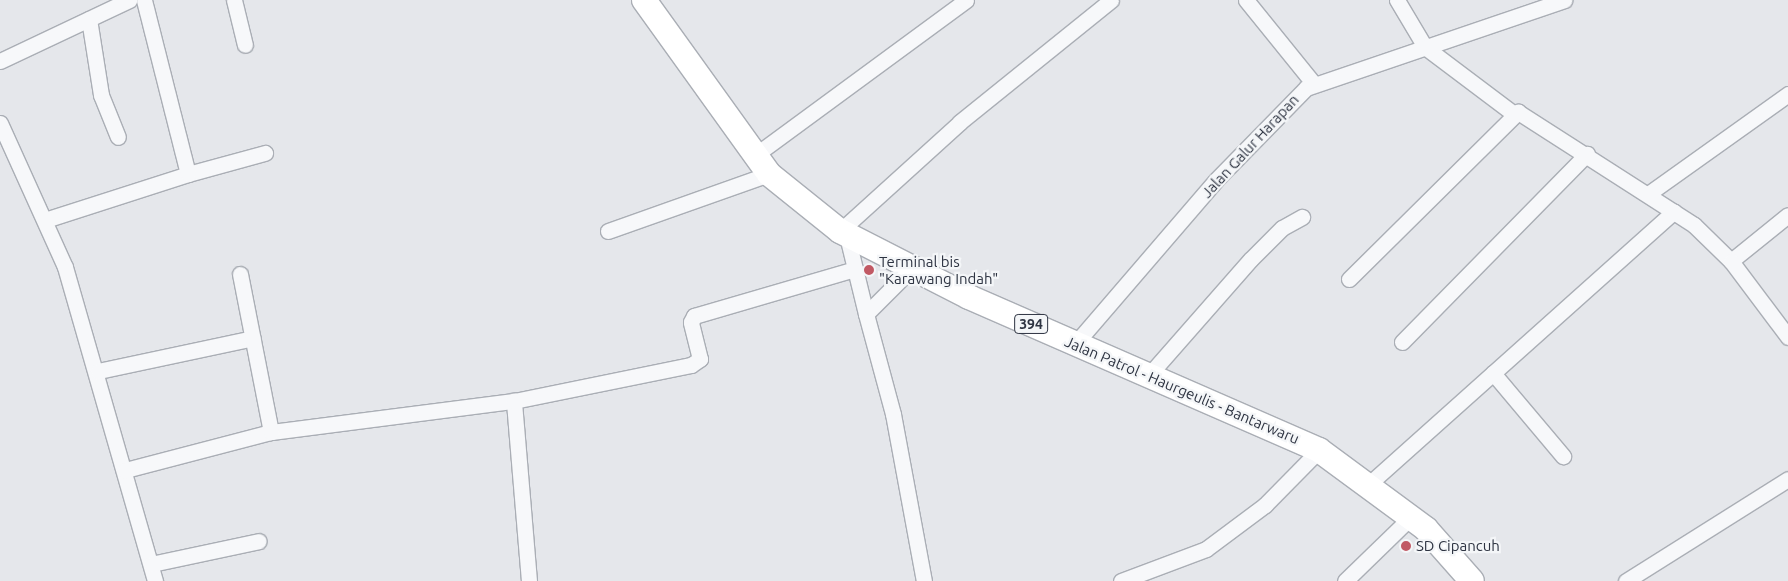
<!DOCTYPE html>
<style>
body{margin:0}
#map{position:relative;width:1788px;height:581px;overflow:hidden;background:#e5e7eb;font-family:Ubuntu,sans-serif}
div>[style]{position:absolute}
.roads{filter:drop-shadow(1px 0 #aaaeb5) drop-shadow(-1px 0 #aaaeb5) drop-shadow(0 1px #aaaeb5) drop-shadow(0 -1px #aaaeb5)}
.street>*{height:15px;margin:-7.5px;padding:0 7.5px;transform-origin:7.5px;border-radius:7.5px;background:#f7f8fa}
.primary>*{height:24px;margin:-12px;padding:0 12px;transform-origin:12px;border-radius:12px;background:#fff}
.dots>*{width:14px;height:14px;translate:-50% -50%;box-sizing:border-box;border:2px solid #f4f6f8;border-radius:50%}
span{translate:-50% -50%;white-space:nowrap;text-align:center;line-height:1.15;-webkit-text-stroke:4.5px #f4f6f8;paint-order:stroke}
.shield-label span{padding:1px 4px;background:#f4f6f8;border:1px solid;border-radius:4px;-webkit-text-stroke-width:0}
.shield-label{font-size:14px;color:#2e3442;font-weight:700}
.street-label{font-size:15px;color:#2e3442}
.poi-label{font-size:15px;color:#2e3442}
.left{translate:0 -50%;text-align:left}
</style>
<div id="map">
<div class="roads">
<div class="street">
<i style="left:234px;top:0;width:46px;rotate:76.3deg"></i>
<i style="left:1246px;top:0;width:108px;rotate:51deg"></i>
<i style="left:1397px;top:0;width:55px;rotate:59.2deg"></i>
<i style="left:1425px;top:47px;width:111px;rotate:37deg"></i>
<i style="left:89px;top:19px;width:77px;rotate:81deg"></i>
<i style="left:101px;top:95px;width:45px;rotate:68deg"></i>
<i style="left:0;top:61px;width:143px;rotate:-25.3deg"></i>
<i style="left:0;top:123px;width:158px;rotate:65.7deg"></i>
<i style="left:65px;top:267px;width:327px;rotate:74deg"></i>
<i style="left:754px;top:156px;width:263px;rotate:-36.3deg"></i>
<i style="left:188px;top:174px;width:80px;rotate:-15.3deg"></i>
<i style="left:1648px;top:194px;width:172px;rotate:-35.5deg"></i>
<i style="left:45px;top:220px;width:150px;rotate:-17.8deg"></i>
<i style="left:188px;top:174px;width:179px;rotate:-104.2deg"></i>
<i style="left:608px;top:231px;width:171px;rotate:-19.5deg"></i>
<i style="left:840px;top:231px;width:162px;rotate:-42.2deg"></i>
<i style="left:960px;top:122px;width:194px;rotate:-38.9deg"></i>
<i style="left:847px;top:236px;width:80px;rotate:76.3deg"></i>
<i style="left:866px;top:314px;width:62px;rotate:-45deg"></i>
<i style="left:1731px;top:261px;width:73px;rotate:-38.9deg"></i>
<i style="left:1349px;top:279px;width:238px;rotate:-44.7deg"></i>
<i style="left:1518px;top:112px;width:209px;rotate:32.7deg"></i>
<i style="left:1694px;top:225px;width:52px;rotate:44.2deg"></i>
<i style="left:1731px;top:261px;width:95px;rotate:53.1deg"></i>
<i style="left:866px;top:314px;width:104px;rotate:74.9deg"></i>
<i style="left:893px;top:414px;width:170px;rotate:79.5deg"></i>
<i style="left:1402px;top:342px;width:264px;rotate:-45.5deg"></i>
<i style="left:1075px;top:344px;width:216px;rotate:-49.3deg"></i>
<i style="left:1216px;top:180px;width:129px;rotate:-45.6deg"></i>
<i style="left:1306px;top:88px;width:273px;rotate:-18.8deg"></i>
<i style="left:98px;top:371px;width:158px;rotate:-12deg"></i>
<i style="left:1493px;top:373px;width:109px;rotate:49.9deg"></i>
<i style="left:1149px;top:375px;width:154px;rotate:-48.7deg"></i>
<i style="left:1251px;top:259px;width:44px;rotate:-45deg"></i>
<i style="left:1282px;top:228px;width:23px;rotate:-29deg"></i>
<i style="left:271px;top:432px;width:245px;rotate:-7.3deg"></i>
<i style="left:125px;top:470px;width:151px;rotate:-14.6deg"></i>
<i style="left:271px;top:432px;width:161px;rotate:-101.1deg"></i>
<i style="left:1369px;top:484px;width:409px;rotate:-41.8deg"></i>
<i style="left:151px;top:564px;width:110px;rotate:-12deg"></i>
<i style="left:529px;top:581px;width:181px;rotate:-94.8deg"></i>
<i style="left:514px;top:401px;width:181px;rotate:-11.5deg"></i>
<i style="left:691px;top:365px;width:11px;rotate:-34deg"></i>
<i style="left:700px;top:359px;width:38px;rotate:-104deg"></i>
<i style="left:691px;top:322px;width:7px;rotate:-63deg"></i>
<i style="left:694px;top:316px;width:168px;rotate:-16.3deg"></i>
<i style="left:1121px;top:581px;width:91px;rotate:-20.6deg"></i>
<i style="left:1206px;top:549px;width:74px;rotate:-36.7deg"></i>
<i style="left:1265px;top:505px;width:77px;rotate:-45.5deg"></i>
<i style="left:1345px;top:581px;width:92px;rotate:-44.1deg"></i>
<i style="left:1626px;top:581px;width:191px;rotate:-32.2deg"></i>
</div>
<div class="primary">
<i style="left:644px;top:0;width:214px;rotate:54.3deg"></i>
<i style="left:769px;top:174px;width:91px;rotate:38.8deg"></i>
<i style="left:840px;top:231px;width:145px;rotate:27.1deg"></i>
<i style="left:969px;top:297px;width:382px;rotate:23.6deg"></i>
<i style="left:1319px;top:450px;width:133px;rotate:36.4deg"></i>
<i style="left:1426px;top:529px;width:69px;rotate:48.5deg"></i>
</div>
</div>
<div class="dots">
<i style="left:869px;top:270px;background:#c15964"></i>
<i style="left:1406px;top:546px;background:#c15964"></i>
</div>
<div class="shield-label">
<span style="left:1031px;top:324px">394</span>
</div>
<div class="street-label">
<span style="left:1250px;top:146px;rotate:-47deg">Jalan Galur Harapan</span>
<span style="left:1182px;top:390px;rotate:23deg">Jalan Patrol - Haurgeulis - Bantarwaru</span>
</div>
<div class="poi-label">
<span class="left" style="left:879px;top:270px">Terminal bis<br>"Karawang Indah"</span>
<span class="left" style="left:1416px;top:546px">SD Cipancuh</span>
</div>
</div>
